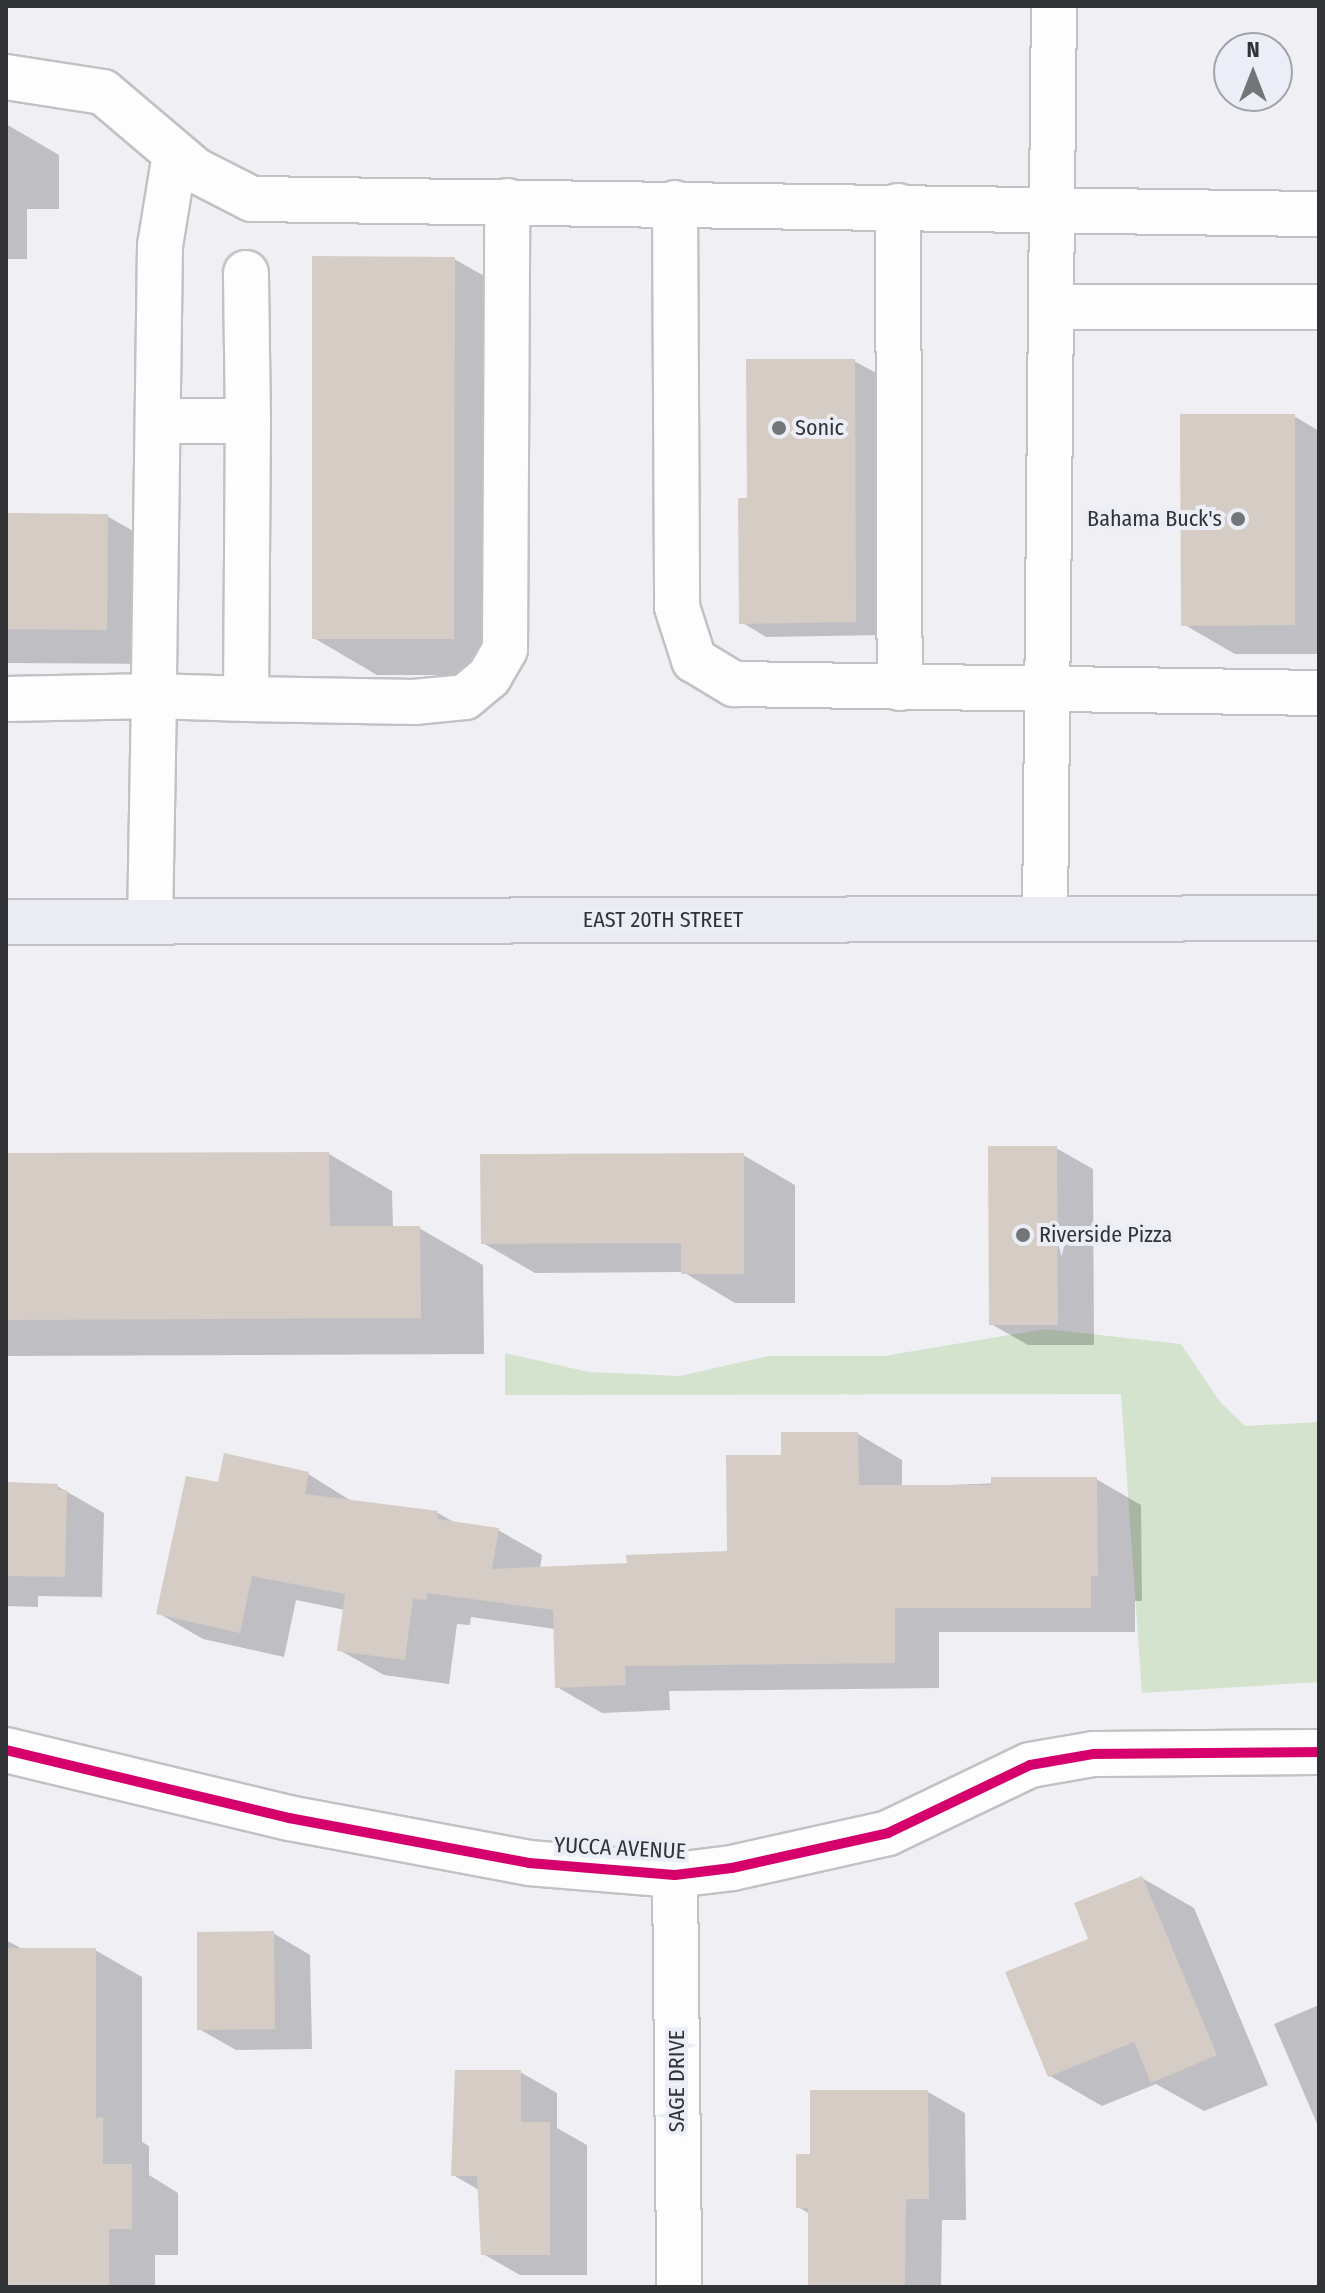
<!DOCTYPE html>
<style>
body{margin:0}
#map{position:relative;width:1325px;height:2293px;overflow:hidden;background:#efeff4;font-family:"Fira Sans Condensed",sans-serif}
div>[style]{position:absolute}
.green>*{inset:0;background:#d4e3cd}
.shadow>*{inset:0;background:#0003}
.building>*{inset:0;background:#d6ccc6}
.roads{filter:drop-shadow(2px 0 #c2c2c6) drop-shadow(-2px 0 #c2c2c6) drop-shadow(0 2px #c2c2c6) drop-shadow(0 -2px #c2c2c6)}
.minor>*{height:44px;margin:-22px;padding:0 22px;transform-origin:22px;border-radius:22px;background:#fdfdfd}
.major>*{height:44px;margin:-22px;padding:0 22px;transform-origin:22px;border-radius:22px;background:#ebecf3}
.cycleway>*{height:10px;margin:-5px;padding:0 5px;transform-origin:5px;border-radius:5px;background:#d6006c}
.dots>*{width:22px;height:22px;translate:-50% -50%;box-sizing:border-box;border:4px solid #eceef7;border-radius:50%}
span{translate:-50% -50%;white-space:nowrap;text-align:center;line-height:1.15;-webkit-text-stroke:8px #eceef7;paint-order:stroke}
.poi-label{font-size:22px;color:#323336}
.left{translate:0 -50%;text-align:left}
.right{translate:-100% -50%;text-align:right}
.street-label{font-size:22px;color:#323336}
.frame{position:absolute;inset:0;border:8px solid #323336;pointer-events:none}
.north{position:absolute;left:1213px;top:32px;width:80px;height:80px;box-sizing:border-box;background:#eceef7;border:2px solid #a2a3aa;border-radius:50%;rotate:0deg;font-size:22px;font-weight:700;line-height:32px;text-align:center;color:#323336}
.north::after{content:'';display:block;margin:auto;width:28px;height:36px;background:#747578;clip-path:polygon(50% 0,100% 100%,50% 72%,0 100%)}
</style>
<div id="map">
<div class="green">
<i style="clip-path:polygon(1045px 1329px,1181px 1344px,1220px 1402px,1245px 1426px,1319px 1422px,1319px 1682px,1142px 1693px,1121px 1394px,505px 1395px,505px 1353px,589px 1372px,680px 1376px,768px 1356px,884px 1356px)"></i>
</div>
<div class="shadow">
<i style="clip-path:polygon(6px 124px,59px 155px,59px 209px,27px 209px,27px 259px,6px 259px)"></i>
<i style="clip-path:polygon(454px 259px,518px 295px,517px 675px,377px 675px,314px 638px)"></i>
<i style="clip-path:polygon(854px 361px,880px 375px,881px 635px,766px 637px,741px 622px,749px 500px)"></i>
<i style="clip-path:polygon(1294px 416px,1319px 431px,1319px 654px,1235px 654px,1183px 624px)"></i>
<i style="clip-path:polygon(6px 513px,107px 516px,168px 551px,167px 664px,6px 663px)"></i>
<i style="clip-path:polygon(1056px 1148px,1093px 1169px,1094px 1345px,1028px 1345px,991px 1324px)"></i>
<i style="clip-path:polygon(329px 1154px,392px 1191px,393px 1228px,419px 1228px,483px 1265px,484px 1354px,6px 1356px,6px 1155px)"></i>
<i style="clip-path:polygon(743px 1155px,795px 1185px,795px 1303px,735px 1303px,683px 1272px,535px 1273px,483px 1243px)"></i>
<i style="clip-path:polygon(858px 1434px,902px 1460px,902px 1487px,1096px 1479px,1141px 1505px,1142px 1601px,1135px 1601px,1135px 1632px,939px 1632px,939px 1688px,669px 1691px,670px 1710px,602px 1713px,557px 1687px,555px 1629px,471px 1617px,470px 1625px,457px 1624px,449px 1684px,384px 1675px,339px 1650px,345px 1610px,296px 1600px,284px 1657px,203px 1639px,158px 1613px,219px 1485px,308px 1474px,353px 1502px,438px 1513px,457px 1524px,498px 1530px,542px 1555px,540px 1569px,629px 1565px,729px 1553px,783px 1457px)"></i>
<i style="clip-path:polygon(6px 1484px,57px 1486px,104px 1513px,102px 1597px,38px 1596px,38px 1607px,6px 1606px)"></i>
<i style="clip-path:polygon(1142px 1878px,1194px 1908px,1268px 2085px,1204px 2111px,1156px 2084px,1102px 2106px,1050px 2076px,1091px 1940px)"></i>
<i style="clip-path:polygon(273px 1933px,310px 1955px,312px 2049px,236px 2050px,199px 2029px)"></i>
<i style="clip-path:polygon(6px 1940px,24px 1950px,95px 1950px,142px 1977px,142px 2142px,149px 2146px,149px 2175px,178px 2193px,178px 2255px,155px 2255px,155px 2287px,6px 2287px)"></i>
<i style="clip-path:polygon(1319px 2005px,1319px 2128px,1274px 2024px)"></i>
<i style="clip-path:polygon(520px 2072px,557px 2093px,557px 2128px,587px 2145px,587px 2275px,520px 2275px,483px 2254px,479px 2190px,453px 2175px)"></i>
<i style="clip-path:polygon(928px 2092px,965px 2113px,966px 2220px,942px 2220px,941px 2287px,810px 2287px,810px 2214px,798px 2207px,812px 2156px)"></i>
</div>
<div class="building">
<i style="clip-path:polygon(312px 256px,455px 257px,454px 639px,312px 639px)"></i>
<i style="clip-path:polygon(746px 359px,855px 359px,856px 622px,739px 624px,738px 498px,747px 498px)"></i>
<i style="clip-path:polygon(1180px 414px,1295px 414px,1295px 625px,1181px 626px)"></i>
<i style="clip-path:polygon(6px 513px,108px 514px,107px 630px,6px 629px)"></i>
<i style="clip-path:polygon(988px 1146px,1057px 1146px,1058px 1325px,989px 1325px)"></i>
<i style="clip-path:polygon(329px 1152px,330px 1226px,420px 1226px,421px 1318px,6px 1320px,6px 1153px)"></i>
<i style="clip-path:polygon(744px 1153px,744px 1274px,681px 1274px,681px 1243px,481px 1244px,480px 1154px)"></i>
<i style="clip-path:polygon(781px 1432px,858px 1432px,859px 1485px,991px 1485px,991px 1477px,1097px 1477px,1098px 1576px,1091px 1576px,1091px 1608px,895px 1608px,895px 1663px,625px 1666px,626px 1685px,555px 1688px,553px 1610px,427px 1593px,426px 1600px,413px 1599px,405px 1660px,337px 1651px,345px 1594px,252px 1576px,240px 1633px,156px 1614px,186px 1476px,218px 1482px,224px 1453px,309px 1472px,305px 1494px,438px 1511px,437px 1519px,499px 1528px,492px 1569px,627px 1563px,626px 1555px,727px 1551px,726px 1455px,781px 1455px)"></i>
<i style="clip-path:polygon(6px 1482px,58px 1484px,58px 1490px,67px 1490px,65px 1577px,6px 1576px)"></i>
<i style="clip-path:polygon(1142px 1876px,1217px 2055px,1151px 2083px,1134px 2042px,1048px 2077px,1005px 1972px,1088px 1939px,1074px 1903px)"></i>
<i style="clip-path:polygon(274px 1931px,275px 2029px,197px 2030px,197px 1932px)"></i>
<i style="clip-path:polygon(6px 1948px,96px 1948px,96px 2118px,103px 2117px,103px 2164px,132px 2164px,132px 2229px,109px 2229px,109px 2287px,6px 2287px)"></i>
<i style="clip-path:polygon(455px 2070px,521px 2070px,521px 2122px,550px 2122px,550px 2255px,481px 2255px,477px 2176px,451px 2176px)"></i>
<i style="clip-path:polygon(810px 2090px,928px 2090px,929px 2199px,906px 2199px,905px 2287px,808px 2287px,808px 2208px,796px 2208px,796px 2154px,810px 2154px)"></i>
</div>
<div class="roads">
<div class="minor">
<i style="left:6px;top:77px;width:98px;rotate:8.8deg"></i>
<i style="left:103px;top:92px;width:121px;rotate:40.3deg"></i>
<i style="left:195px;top:170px;width:64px;rotate:27deg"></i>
<i style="left:252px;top:199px;width:1067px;rotate:0.81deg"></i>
<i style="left:175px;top:154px;width:93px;rotate:99.3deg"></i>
<i style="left:160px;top:246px;width:450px;rotate:90.8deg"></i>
<i style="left:154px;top:696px;width:92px;rotate:1.9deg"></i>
<i style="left:246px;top:699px;width:278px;rotate:-89.6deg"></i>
<i style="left:675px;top:203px;width:404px;rotate:89.7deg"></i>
<i style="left:677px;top:607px;width:56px;rotate:72.2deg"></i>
<i style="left:694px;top:660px;width:47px;rotate:31deg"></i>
<i style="left:734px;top:684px;width:585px;rotate:0.88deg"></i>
<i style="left:898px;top:206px;width:482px;rotate:89.8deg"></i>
<i style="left:1051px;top:307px;width:268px"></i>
<i style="left:158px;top:421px;width:90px"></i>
<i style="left:248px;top:421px;width:148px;rotate:-90.8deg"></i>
<i style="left:6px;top:699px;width:148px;rotate:-1.2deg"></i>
<i style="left:154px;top:696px;width:226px;rotate:91deg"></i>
<i style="left:246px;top:699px;width:168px;rotate:1deg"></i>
<i style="left:414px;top:702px;width:51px;rotate:-5.6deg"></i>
<i style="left:465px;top:697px;width:31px;rotate:-40deg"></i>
<i style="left:489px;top:677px;width:32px;rotate:-60deg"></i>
<i style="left:505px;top:649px;width:448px;rotate:-89.7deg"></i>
<i style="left:1045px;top:919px;width:913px;rotate:-89.44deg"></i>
<i style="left:6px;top:1750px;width:291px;rotate:13.5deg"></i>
<i style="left:289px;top:1818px;width:244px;rotate:10.6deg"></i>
<i style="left:529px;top:1863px;width:146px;rotate:4.7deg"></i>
<i style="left:675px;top:1875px;width:57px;rotate:-7deg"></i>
<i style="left:732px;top:1868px;width:160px;rotate:-12.6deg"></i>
<i style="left:888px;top:1833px;width:157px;rotate:-25.6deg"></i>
<i style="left:1030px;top:1765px;width:65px;rotate:-9.8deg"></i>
<i style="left:1094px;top:1754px;width:225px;rotate:-0.5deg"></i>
<i style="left:675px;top:1875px;width:412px;rotate:89.4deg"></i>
</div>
<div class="major">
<i style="left:6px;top:922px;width:1313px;rotate:-0.17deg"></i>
</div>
</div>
<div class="cycleway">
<i style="left:6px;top:1750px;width:291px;rotate:13.5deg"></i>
<i style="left:289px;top:1818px;width:244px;rotate:10.6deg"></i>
<i style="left:529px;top:1863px;width:146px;rotate:4.7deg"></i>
<i style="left:675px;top:1875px;width:57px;rotate:-7deg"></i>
<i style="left:732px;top:1868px;width:160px;rotate:-12.6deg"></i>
<i style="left:888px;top:1833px;width:157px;rotate:-25.6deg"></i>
<i style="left:1030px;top:1765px;width:65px;rotate:-9.8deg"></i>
<i style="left:1094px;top:1754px;width:225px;rotate:-0.5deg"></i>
</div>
<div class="dots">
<i style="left:779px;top:428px;background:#747578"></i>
<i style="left:1238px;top:519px;background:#747578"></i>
<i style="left:1023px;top:1235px;background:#747578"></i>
</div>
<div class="poi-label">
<span class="left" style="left:795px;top:428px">Sonic</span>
<span class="right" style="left:1222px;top:519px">Bahama Buck's</span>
<span class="left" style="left:1039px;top:1235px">Riverside Pizza</span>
</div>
<div class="street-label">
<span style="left:663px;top:920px">EAST 20TH STREET</span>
<span style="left:620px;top:1848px;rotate:3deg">YUCCA AVENUE</span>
<span style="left:677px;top:2081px;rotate:-90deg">SAGE DRIVE</span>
</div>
<div class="frame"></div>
<div class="north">N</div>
</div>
